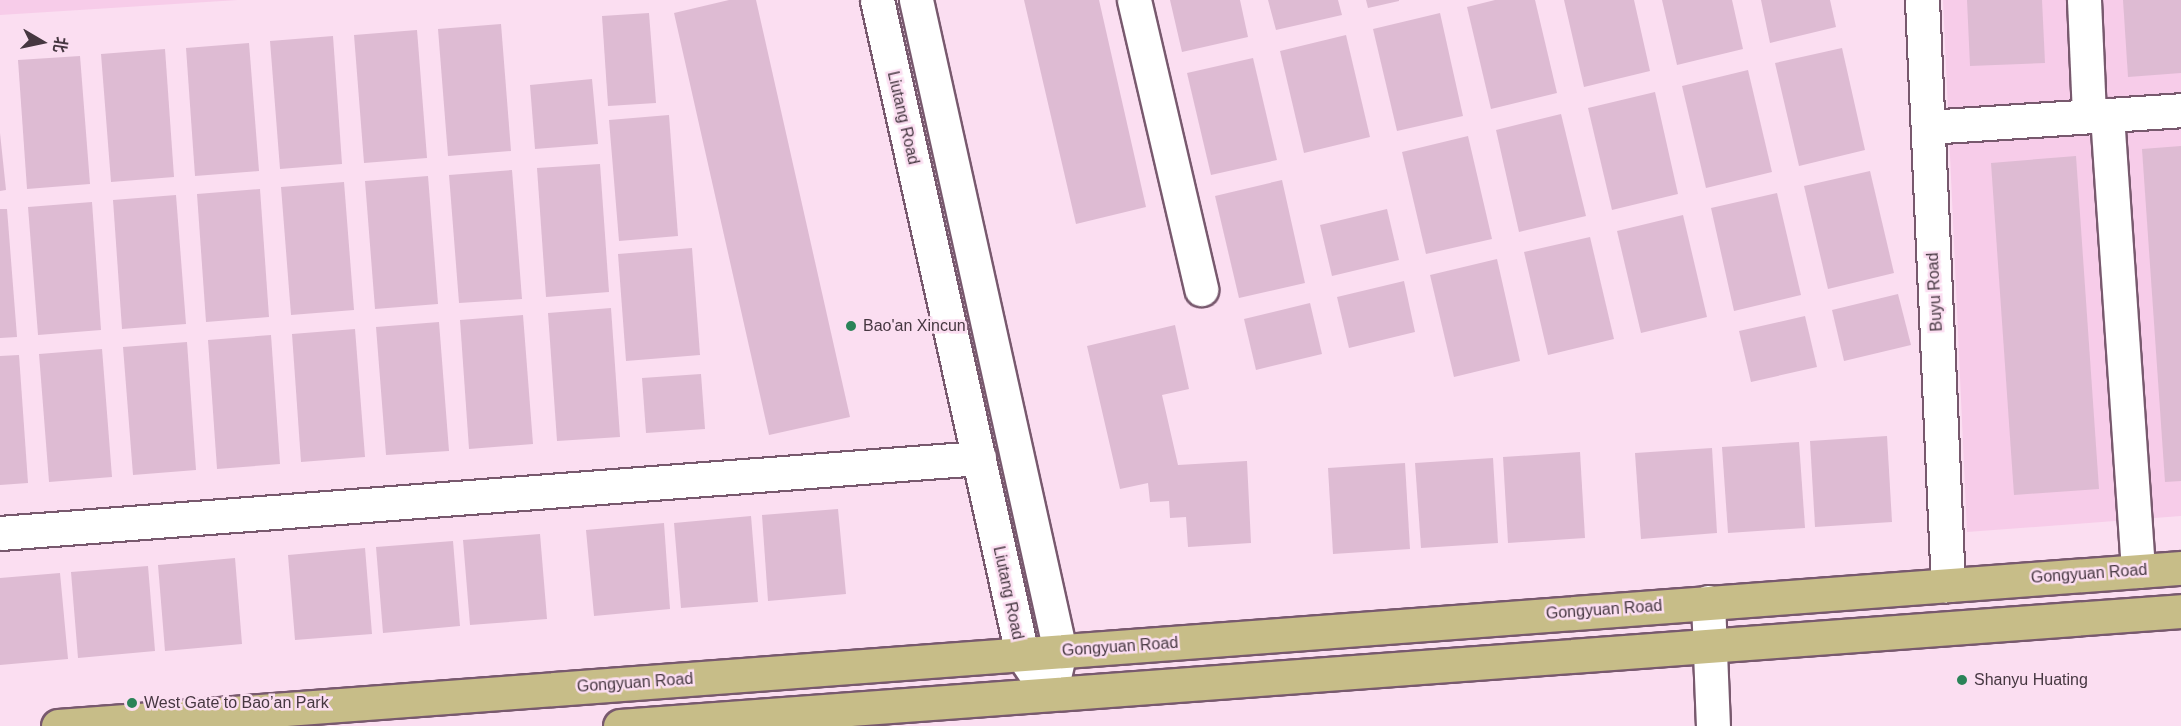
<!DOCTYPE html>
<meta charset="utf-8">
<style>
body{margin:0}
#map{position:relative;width:2181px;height:726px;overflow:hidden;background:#fbdef1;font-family:Helvetica,"Noto Sans SC",sans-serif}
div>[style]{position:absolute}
.built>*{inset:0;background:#f7cce9}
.building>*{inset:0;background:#debbd3}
.roads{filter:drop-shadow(2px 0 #78596e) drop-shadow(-2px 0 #78596e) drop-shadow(0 2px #78596e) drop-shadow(0 -2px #78596e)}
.minor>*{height:33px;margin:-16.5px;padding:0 16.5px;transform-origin:16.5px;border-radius:16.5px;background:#fff}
.major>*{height:33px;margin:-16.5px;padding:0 16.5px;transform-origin:16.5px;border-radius:16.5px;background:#c7bd88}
.dots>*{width:16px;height:16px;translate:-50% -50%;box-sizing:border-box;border:3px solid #fbdef1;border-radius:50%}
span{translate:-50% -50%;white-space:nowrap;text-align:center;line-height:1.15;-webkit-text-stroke:5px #fbdef1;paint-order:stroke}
.street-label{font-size:16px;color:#463741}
.poi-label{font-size:16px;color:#463741}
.left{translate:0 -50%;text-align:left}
.north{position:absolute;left:12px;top:12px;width:60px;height:60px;-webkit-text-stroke:4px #fbdef1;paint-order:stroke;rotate:99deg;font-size:16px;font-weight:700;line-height:24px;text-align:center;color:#463741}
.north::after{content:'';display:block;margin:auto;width:21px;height:27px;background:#463741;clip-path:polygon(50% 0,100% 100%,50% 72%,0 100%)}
</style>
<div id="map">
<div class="built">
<i style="clip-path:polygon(0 0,238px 0,0 15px)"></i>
<i style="clip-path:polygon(1943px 0,2181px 0,2181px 516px,1967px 532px)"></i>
</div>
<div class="building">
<i style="clip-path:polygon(729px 0,756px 0,850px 417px,769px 435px,674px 13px)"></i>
<i style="clip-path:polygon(1024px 0,1099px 0,1146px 207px,1076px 224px)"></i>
<i style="clip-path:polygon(1170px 0,1240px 0,1248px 37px,1182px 52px)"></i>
<i style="clip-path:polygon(1268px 0,1338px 0,1342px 15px,1276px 30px)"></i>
<i style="clip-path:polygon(1366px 0,1399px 0,1399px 1px,1368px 8px)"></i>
<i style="clip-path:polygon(1495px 0,1535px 0,1557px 93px,1491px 109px,1467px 7px)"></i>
<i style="clip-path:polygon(1564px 0,1634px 0,1650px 71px,1584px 87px)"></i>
<i style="clip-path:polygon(1662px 0,1732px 0,1743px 49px,1677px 65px)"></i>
<i style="clip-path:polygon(1761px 0,1830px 0,1836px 27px,1770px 43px)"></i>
<i style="clip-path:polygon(1967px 0,2042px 0,2045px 63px,1970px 66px)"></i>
<i style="clip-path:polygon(2123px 0,2181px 0,2181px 73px,2128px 77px)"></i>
<i style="clip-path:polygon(649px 13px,656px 103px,608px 106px,602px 16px)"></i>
<i style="clip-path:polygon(1440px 13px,1463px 116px,1397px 131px,1373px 29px)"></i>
<i style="clip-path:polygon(501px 24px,511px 151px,448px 156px,438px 29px)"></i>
<i style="clip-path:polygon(417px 30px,427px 158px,364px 163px,354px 35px)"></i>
<i style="clip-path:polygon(1346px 35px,1370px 137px,1304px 153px,1280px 51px)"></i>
<i style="clip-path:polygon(333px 36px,342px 164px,280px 169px,270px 41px)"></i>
<i style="clip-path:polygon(249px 43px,259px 171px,195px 176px,186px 48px)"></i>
<i style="clip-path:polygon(1842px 48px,1865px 150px,1799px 166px,1775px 63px)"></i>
<i style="clip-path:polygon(165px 49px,174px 177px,111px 182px,101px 54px)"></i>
<i style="clip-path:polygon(80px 56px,90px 184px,27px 189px,18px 60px)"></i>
<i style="clip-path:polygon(1253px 58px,1277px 160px,1211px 175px,1187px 73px)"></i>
<i style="clip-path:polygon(1748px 70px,1772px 172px,1706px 188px,1682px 86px)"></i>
<i style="clip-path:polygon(592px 79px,598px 144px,535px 149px,530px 85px)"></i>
<i style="clip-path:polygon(1655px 92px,1678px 194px,1612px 210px,1588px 108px)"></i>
<i style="clip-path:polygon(1561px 114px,1586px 216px,1519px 232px,1496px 130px)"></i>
<i style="clip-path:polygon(669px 115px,678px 236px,619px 241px,609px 120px)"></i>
<i style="clip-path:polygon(0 133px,6px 190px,0 191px)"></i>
<i style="clip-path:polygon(1468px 136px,1492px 239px,1426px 254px,1402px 152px)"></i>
<i style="clip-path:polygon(2181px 146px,2181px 481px,2165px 482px,2142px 149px)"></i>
<i style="clip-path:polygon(2076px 156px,2099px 489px,2014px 495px,1991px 163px)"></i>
<i style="clip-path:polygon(600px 164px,609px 292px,546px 297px,537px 168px)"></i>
<i style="clip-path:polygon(512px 170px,522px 299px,459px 303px,449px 175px)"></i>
<i style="clip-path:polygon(1870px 171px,1894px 273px,1828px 289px,1804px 186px)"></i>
<i style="clip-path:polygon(428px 176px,438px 304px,375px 309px,365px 181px)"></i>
<i style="clip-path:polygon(1282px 180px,1305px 283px,1239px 298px,1215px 196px)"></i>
<i style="clip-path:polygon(344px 182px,354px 310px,291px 315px,281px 187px)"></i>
<i style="clip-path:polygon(260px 189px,269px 317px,206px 322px,197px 194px)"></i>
<i style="clip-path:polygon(1777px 193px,1801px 295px,1734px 311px,1711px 208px)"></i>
<i style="clip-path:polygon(176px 195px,186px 324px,122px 329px,113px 200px)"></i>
<i style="clip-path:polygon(92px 202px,101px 330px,38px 335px,28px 207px)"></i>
<i style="clip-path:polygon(0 209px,7px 209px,17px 337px,0 338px)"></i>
<i style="clip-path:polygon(1387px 209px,1399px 260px,1332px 276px,1320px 225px)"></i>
<i style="clip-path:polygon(1683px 215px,1707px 317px,1641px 333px,1617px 231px)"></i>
<i style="clip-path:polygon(1590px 237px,1614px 339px,1548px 355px,1524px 252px)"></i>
<i style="clip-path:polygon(692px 248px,700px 355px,626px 361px,618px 254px)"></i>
<i style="clip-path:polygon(1497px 259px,1520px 361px,1454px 377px,1430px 275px)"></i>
<i style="clip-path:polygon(1404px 281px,1415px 332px,1349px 348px,1337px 297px)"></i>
<i style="clip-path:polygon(1898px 294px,1911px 345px,1844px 361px,1832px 310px)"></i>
<i style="clip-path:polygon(1310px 303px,1322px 354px,1256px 370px,1244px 319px)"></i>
<i style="clip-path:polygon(611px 308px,620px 437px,557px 441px,548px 313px)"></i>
<i style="clip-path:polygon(523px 315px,533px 444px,469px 449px,460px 320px)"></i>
<i style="clip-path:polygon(1805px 316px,1817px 367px,1751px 382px,1739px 331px)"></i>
<i style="clip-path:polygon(439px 322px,449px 451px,386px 455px,376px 327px)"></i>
<i style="clip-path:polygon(1175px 325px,1189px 389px,1162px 395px,1178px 465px,1247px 461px,1251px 543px,1188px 547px,1186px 517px,1170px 518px,1169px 501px,1150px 502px,1148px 483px,1120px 489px,1087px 346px)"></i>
<i style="clip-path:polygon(355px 329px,365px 457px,301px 462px,292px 334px)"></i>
<i style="clip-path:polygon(271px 335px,280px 464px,217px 469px,208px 340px)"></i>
<i style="clip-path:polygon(187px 342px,196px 470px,133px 475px,123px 347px)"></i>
<i style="clip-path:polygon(102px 349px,112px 477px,49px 482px,39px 354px)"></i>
<i style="clip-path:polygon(19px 355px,28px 483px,0 485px,0 356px)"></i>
<i style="clip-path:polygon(701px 374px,705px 429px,646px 433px,642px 378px)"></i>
<i style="clip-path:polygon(1887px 436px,1892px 522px,1815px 527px,1810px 441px)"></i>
<i style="clip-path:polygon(1799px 442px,1805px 528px,1728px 533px,1722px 447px)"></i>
<i style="clip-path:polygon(1712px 448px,1717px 533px,1641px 539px,1635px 453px)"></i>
<i style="clip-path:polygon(1580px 452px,1585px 538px,1508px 543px,1503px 457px)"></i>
<i style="clip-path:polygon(1493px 458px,1498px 543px,1421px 548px,1415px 463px)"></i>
<i style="clip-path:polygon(1405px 463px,1410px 549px,1333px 554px,1328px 468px)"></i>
<i style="clip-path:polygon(838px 509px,846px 594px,768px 601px,762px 515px)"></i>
<i style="clip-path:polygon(751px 516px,758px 602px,681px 608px,674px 523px)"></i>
<i style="clip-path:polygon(664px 523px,670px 609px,594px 616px,586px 530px)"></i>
<i style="clip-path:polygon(540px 534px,547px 619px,470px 625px,463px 540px)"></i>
<i style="clip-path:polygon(453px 541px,460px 626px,383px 633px,376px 547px)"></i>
<i style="clip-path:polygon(365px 548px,372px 634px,295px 640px,288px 555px)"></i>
<i style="clip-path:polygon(235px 558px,242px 644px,165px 651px,158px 565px)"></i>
<i style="clip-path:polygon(148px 566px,155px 651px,78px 658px,71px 572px)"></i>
<i style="clip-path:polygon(60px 573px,68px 659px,0 665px,0 578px)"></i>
</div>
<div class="roads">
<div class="minor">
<i style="left:877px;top:0;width:670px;rotate:77.5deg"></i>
<i style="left:1022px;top:654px;width:48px;rotate:56deg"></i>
<i style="left:916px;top:0;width:667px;rotate:77.53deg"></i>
<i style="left:1060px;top:651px;width:28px;rotate:103deg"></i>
<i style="left:1134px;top:0;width:297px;rotate:76.9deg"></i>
<i style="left:1922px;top:0;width:586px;rotate:87.46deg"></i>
<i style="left:2084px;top:0;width:116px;rotate:87.5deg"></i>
<i style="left:2107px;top:115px;width:457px;rotate:86.1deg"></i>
<i style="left:1928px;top:127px;width:254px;rotate:-3.8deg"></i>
<i style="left:0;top:533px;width:982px;rotate:-4.38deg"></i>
<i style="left:1708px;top:602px;width:124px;rotate:87.7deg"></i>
</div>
<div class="major">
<i style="left:58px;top:726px;width:2129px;rotate:-4.26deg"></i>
<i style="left:620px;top:726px;width:1565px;rotate:-4.21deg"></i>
</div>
</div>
<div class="dots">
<i style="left:851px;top:326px;background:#2a8358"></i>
<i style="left:1962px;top:680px;background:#2a8358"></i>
<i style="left:132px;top:703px;background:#2a8358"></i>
</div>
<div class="street-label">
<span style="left:903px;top:118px;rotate:77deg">Liutang Road</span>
<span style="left:1935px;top:292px;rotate:-93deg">Buyu Road</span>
<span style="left:2089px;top:574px;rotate:-4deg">Gongyuan Road</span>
<span style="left:1008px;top:593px;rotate:78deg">Liutang Road</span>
<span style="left:1604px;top:610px;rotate:-4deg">Gongyuan Road</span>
<span style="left:1120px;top:647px;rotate:-4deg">Gongyuan Road</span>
<span style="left:635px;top:683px;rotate:-4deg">Gongyuan Road</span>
</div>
<div class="poi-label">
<span class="left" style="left:863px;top:326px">Bao'an Xincun</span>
<span class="left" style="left:1974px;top:680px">Shanyu Huating</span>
<span class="left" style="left:144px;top:703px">West Gate to Bao’an Park</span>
</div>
<div class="north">北</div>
</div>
